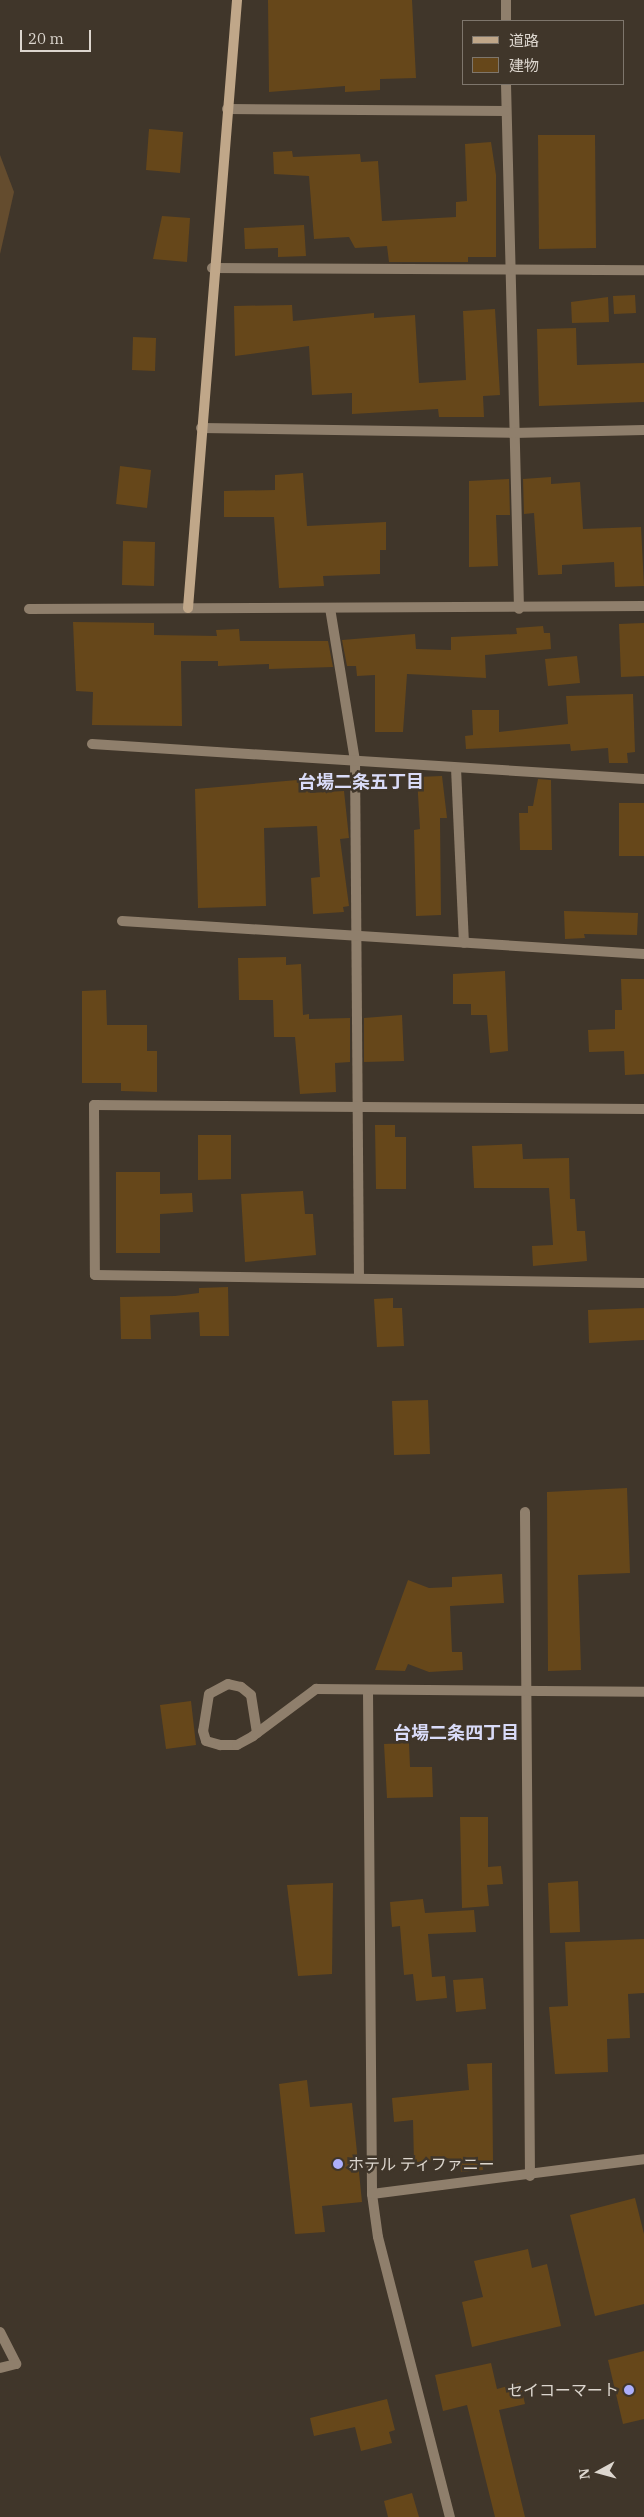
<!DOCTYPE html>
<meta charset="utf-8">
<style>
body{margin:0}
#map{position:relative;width:644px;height:2517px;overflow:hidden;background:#40362a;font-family:"IBM Plex Serif","Noto Sans JP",serif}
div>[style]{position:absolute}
.green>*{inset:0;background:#644c2e}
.building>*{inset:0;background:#66471a}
.street>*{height:10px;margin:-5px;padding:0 5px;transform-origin:5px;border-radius:5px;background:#8f7f6c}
.secondary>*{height:10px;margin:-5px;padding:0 5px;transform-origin:5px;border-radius:5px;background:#c0a789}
.dots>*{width:14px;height:14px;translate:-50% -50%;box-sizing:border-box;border:2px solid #40362a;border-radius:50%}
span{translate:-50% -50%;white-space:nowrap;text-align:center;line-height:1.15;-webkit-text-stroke:5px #40362a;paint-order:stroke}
.poi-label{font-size:16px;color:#dcd6ce}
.left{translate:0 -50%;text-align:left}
.right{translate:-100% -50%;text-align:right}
.neighbourhood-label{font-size:18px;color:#d9dbf8;font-weight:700}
.legend{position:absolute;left:462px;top:20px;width:162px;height:65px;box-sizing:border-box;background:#40362a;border:1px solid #7e766c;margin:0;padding:6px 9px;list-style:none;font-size:15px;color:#dcd6ce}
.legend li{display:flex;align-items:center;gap:10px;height:25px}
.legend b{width:25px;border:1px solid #7e766c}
.north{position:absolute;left:574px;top:2447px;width:50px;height:50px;-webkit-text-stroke:4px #40362a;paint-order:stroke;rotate:263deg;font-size:14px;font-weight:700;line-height:20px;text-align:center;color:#dcd6ce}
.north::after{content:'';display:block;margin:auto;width:18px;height:22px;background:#dcd6ce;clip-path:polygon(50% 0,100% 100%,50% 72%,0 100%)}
.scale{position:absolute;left:20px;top:30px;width:71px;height:22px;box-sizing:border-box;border:2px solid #dcd6ce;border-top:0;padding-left:6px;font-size:15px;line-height:18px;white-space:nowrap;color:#dcd6ce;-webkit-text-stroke:4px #40362a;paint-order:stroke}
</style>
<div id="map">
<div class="green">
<i style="clip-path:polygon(0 155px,14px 192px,0 254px)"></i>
</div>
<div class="building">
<i style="clip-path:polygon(268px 0,412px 0,416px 78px,380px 79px,380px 90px,345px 92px,345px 86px,269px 92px)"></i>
<i style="clip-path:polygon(149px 129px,183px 132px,180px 173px,146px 170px)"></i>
<i style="clip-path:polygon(538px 135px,595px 135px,596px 248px,539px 249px)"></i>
<i style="clip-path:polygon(491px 142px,496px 175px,496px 257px,468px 257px,468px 262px,389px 262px,387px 246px,355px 248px,349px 237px,314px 239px,309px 176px,274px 174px,273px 152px,292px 151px,293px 157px,360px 154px,361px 162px,378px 161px,382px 221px,456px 217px,456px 202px,467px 201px,465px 144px)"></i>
<i style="clip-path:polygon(162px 216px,190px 218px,187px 262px,153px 259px)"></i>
<i style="clip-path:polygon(304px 225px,306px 256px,278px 257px,278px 248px,245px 249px,244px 228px)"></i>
<i style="clip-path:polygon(635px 295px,636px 313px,614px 314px,613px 296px)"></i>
<i style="clip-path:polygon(608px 297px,609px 322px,572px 323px,571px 302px)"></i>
<i style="clip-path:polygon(292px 305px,293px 321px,374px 313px,374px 318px,415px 315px,419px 383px,466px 380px,463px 311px,495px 309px,500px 395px,483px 396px,484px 417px,439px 417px,438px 409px,352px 414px,352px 393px,312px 395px,309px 346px,235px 356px,234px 306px)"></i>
<i style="clip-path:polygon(576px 328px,577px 365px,644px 363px,644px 402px,539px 406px,537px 329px)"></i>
<i style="clip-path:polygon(133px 337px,156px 338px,155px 371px,132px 370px)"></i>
<i style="clip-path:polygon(120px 466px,151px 470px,147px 508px,116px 504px)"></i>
<i style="clip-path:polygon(303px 473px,307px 526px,386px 522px,386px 550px,380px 550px,380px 574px,323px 576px,324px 586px,279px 588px,274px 517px,224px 517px,224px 491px,275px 490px,275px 475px)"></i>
<i style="clip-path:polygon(551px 477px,551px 484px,580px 482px,583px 529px,641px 527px,644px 586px,615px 587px,614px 562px,562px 565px,562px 574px,538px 575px,534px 513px,524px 514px,523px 479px)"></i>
<i style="clip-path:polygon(509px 479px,510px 515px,496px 515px,498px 566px,469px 567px,469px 481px)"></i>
<i style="clip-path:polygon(123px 541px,155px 542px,154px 586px,122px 585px)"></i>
<i style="clip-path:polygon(73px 622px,154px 623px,154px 635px,217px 636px,216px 630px,239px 629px,240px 641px,328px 641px,333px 667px,269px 669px,269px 664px,218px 666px,218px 661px,181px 661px,182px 726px,92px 725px,93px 692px,76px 691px)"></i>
<i style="clip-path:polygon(644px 623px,644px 676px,621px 677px,619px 624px)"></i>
<i style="clip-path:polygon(543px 626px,544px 633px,550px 633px,551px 649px,485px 655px,486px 678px,407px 674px,403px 732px,375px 732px,375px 675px,357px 676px,356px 666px,347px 666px,342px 640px,415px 634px,416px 649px,451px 650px,451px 637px,517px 634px,516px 628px)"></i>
<i style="clip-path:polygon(577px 656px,580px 683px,548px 686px,545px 659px)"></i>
<i style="clip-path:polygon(633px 694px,635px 752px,627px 753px,628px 763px,609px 763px,608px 748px,571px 751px,570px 744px,466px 749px,465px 736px,473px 735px,472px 710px,499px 710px,499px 732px,568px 724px,566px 696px)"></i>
<i style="clip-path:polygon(442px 776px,447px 818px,440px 818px,441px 915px,416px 916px,414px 830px,420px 829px,417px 777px)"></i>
<i style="clip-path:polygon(309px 779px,310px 793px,344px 791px,349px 838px,340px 839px,349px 906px,343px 907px,344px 912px,313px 914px,311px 878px,320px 877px,317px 826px,264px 828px,266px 906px,198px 908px,195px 789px)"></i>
<i style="clip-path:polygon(538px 779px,551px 780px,552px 850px,520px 850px,519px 813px,528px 813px,528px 806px,533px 806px)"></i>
<i style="clip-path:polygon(619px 803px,644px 803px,644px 856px,619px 856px)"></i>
<i style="clip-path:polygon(564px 911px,638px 913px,637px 935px,584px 934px,585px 938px,565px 939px)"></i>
<i style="clip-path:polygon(286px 957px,286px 965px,301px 964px,303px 1015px,309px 1014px,309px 1019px,350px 1018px,350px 1062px,335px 1063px,336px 1092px,300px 1094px,295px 1037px,274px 1037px,273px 1000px,239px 1000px,238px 958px)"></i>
<i style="clip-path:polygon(505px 971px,508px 1051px,490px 1053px,487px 1015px,471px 1015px,471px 1004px,453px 1004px,453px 974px)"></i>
<i style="clip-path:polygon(621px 979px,644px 979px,644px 1074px,625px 1075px,624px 1051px,589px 1052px,588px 1030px,615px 1029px,615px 1010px,622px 1010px)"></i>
<i style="clip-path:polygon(106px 990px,107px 1025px,147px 1025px,147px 1051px,157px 1051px,157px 1092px,121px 1091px,121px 1083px,82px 1083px,82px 991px)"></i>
<i style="clip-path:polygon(402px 1015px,404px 1061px,364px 1062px,364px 1018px)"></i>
<i style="clip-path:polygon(375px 1125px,395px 1125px,395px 1137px,406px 1137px,406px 1189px,376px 1189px)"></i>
<i style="clip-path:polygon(198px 1135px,231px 1135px,231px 1179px,198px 1180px)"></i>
<i style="clip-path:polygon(522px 1144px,523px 1159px,569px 1158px,570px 1199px,575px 1199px,577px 1231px,585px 1231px,587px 1261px,533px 1266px,532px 1246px,553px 1245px,549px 1188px,474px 1188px,472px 1146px)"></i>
<i style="clip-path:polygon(116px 1172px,160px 1172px,160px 1194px,192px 1193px,193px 1212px,160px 1214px,160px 1253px,116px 1253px)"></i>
<i style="clip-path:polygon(303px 1191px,305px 1214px,313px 1214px,316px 1255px,245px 1262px,241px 1194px)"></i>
<i style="clip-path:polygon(228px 1287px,229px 1336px,200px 1336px,199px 1312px,150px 1315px,151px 1339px,121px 1339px,120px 1297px,175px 1296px,199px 1293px,199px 1288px)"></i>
<i style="clip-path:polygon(393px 1298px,393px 1308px,402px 1308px,404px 1346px,377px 1347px,374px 1299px)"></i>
<i style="clip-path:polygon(644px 1308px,644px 1340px,589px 1343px,588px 1310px)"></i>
<i style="clip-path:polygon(428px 1400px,430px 1454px,394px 1455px,392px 1401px)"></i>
<i style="clip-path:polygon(627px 1488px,630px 1573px,578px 1575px,581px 1670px,548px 1671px,547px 1492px)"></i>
<i style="clip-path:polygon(502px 1574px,504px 1603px,450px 1606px,452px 1652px,462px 1652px,463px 1670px,429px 1672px,408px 1664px,405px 1671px,375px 1670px,408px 1580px,429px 1588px,452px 1587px,452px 1577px)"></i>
<i style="clip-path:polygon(191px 1701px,196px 1745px,166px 1749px,160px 1705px)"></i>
<i style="clip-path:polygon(409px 1743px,410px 1767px,432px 1767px,433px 1797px,387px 1798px,384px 1744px)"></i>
<i style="clip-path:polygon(460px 1817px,488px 1817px,488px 1867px,501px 1866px,503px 1884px,487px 1885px,489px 1906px,462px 1908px)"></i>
<i style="clip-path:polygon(578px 1881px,580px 1932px,550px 1933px,548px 1883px)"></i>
<i style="clip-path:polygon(333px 1883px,332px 1974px,298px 1976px,287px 1885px)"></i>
<i style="clip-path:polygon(423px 1899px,425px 1913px,474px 1910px,476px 1932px,428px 1934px,432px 1977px,445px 1976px,447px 1998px,416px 2001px,413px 1974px,404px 1975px,400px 1926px,392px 1927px,390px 1902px)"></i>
<i style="clip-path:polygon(644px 1939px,644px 1993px,628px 1994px,630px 2038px,607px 2039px,608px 2072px,555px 2074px,549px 2007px,568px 2006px,565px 1942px)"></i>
<i style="clip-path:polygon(483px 1978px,486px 2009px,456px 2012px,453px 1980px)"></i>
<i style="clip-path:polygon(492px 2063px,493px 2162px,482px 2163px,483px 2170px,461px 2172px,460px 2160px,414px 2162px,413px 2120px,394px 2122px,392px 2098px,469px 2090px,467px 2064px)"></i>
<i style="clip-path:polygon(307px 2080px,310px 2107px,352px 2103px,362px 2202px,322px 2206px,325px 2232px,295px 2234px,279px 2084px)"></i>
<i style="clip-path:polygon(635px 2198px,644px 2234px,644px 2304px,595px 2316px,570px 2215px)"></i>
<i style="clip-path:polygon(528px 2249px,532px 2268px,547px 2264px,561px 2326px,472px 2347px,462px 2302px,483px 2297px,474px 2261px)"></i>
<i style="clip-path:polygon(644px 2351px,644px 2419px,623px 2424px,608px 2360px)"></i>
<i style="clip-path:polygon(491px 2363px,497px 2389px,520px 2383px,525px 2404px,499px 2410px,525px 2517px,495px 2517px,467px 2405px,443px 2411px,435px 2375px)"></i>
<i style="clip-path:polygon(387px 2399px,395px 2430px,389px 2432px,392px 2443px,361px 2451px,355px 2427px,314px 2436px,310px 2418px)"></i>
<i style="clip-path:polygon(412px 2493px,419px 2517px,388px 2517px,384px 2501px)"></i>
</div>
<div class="street">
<i style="left:506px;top:0;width:21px;rotate:90deg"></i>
<i style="left:506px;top:84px;width:525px;rotate:88.58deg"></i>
<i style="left:227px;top:109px;width:279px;rotate:0.4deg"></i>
<i style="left:212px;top:268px;width:432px;rotate:0.3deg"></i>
<i style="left:201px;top:428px;width:312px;rotate:0.9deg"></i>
<i style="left:513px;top:433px;width:131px;rotate:-1.3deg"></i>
<i style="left:330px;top:608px;width:154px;rotate:80.7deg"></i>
<i style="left:355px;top:760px;width:517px;rotate:89.56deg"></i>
<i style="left:29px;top:609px;width:615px;rotate:-0.28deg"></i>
<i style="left:92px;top:744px;width:553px;rotate:3.63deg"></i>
<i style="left:456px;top:768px;width:175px;rotate:87.4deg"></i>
<i style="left:122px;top:921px;width:523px;rotate:3.62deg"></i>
<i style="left:644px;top:1109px;width:550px;rotate:-179.58deg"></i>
<i style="left:94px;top:1105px;width:170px;rotate:89.7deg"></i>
<i style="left:95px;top:1275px;width:549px;rotate:0.83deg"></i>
<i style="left:525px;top:1512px;width:664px;rotate:89.57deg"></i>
<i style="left:368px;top:1692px;width:502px;rotate:89.54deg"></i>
<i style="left:372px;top:2194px;width:43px;rotate:82.1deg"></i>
<i style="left:378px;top:2237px;width:289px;rotate:75.6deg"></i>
<i style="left:257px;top:1733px;width:38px;rotate:-99deg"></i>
<i style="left:251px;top:1695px;width:13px;rotate:-141deg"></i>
<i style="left:241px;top:1687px;width:13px;rotate:-167deg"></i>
<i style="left:228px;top:1684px;width:21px;rotate:152deg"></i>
<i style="left:209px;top:1694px;width:37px;rotate:99deg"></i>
<i style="left:203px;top:1731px;width:10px;rotate:73deg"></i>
<i style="left:206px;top:1741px;width:15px;rotate:16deg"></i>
<i style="left:220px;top:1745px;width:17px"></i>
<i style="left:237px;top:1745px;width:18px;rotate:-29deg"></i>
<i style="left:253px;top:1736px;width:79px;rotate:-36.7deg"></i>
<i style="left:316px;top:1689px;width:328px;rotate:0.5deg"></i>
<i style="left:372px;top:2194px;width:274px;rotate:-7.3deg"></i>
<i style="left:0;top:2332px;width:36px;rotate:63deg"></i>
<i style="left:16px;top:2364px;width:16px;rotate:166deg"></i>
</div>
<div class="secondary">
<i style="left:188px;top:608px;width:610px;rotate:-85.39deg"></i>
</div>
<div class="dots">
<i style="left:338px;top:2164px;background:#adaffb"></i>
<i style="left:629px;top:2390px;background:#adaffb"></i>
</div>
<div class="poi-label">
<span class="left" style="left:348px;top:2164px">ホテル ティファニー</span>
<span class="right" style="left:619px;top:2390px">セイコーマート</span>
</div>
<div class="neighbourhood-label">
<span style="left:361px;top:782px">台場二条五丁目</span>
<span style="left:456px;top:1733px">台場二条四丁目</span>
</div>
<ul class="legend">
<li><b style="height:6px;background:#c0a789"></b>道路</li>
<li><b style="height:14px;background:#66471a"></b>建物</li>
</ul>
<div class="north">N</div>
<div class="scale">20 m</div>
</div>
